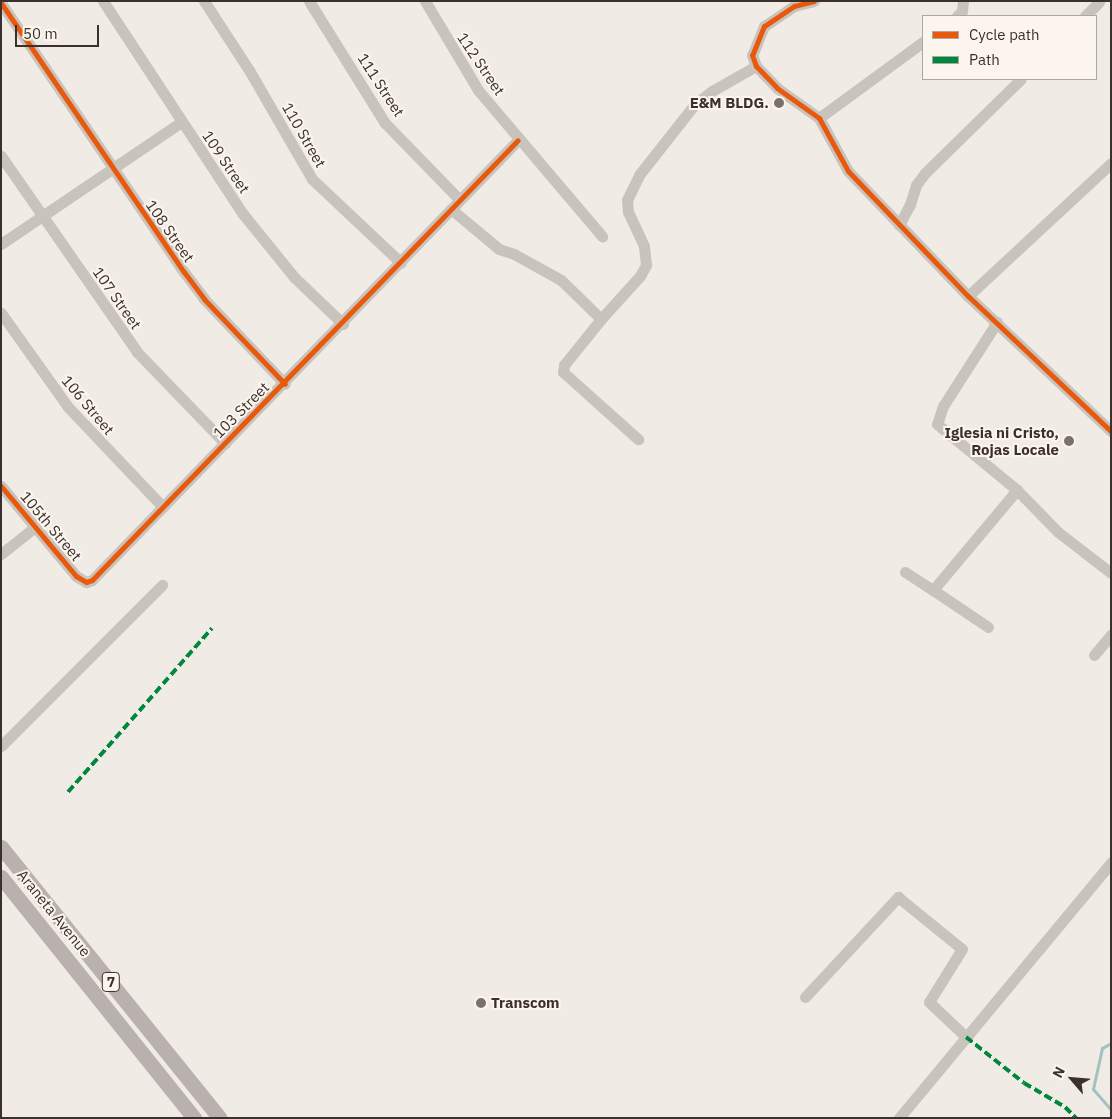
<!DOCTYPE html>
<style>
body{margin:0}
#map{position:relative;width:1112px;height:1119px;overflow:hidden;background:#f0ebe5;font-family:"IBM Plex Sans",sans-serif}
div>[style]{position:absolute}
.stream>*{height:3px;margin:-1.5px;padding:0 1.5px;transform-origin:1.5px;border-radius:1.5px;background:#a1c2c1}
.minor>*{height:11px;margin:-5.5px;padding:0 5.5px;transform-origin:5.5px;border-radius:5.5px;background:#c9c3be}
.major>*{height:15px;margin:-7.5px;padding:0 7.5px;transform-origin:7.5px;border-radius:7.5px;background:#b8b1ad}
.quiet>*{height:4px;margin-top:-2px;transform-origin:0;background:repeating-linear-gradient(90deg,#00873e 0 8px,transparent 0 12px)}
.cycleway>*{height:5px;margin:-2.5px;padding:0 2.5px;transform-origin:2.5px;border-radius:2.5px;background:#e8590c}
.dots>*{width:14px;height:14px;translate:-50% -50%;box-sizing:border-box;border:2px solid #fbf5ee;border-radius:50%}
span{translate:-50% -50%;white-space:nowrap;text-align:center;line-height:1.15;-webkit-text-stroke:4px #fbf5ee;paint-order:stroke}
.shield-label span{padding:1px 4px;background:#fbf5ee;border:1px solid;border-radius:4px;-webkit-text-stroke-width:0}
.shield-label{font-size:14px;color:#3b302b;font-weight:700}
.street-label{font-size:15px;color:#3b302b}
.poi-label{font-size:15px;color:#3b302b;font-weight:700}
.right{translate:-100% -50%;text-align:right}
.left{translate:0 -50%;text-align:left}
.frame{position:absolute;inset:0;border:2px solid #3b302b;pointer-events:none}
.legend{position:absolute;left:922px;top:15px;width:175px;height:65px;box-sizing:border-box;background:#fbf5ee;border:1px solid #aea6a0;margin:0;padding:6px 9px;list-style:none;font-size:15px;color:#3b302b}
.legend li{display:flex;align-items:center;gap:10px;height:25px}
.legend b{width:25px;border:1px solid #aea6a0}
.north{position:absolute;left:1047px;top:1054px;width:50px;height:50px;-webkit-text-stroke:4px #fbf5ee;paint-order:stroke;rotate:297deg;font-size:14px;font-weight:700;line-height:20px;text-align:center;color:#3b302b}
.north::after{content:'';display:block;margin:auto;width:18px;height:22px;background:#3b302b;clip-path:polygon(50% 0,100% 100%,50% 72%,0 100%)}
.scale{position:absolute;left:15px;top:25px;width:84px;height:22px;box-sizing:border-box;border:2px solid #3b302b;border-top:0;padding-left:6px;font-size:15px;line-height:18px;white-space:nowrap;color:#3b302b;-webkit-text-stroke:4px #fbf5ee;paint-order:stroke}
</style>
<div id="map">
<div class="stream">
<i style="left:1111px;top:1043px;width:10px;rotate:151deg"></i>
<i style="left:1102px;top:1048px;width:42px;rotate:102.4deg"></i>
<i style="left:1093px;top:1089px;width:28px;rotate:49deg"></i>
</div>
<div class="minor">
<i style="left:103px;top:1px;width:255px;rotate:56.7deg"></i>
<i style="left:243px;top:214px;width:81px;rotate:51deg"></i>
<i style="left:294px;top:277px;width:68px;rotate:43.8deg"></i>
<i style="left:204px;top:1px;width:82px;rotate:56.9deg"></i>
<i style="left:249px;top:70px;width:126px;rotate:60deg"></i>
<i style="left:312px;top:179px;width:122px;rotate:43.3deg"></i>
<i style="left:309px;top:1px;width:144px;rotate:58.1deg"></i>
<i style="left:385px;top:123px;width:106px;rotate:45.8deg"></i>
<i style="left:425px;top:1px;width:104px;rotate:59.2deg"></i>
<i style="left:478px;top:90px;width:192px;rotate:49.7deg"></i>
<i style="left:814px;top:1px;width:21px;rotate:166deg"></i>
<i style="left:794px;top:6px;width:36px;rotate:146deg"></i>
<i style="left:764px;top:26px;width:31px;rotate:112deg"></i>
<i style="left:752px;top:55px;width:12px;rotate:70deg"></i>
<i style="left:756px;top:66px;width:30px;rotate:46deg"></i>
<i style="left:777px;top:88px;width:52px;rotate:35.5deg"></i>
<i style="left:819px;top:118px;width:60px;rotate:61.3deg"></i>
<i style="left:848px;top:171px;width:173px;rotate:46.2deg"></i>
<i style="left:968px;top:296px;width:197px;rotate:43.4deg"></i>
<i style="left:1px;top:3px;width:325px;rotate:55.8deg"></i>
<i style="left:184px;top:272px;width:34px;rotate:53deg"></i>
<i style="left:204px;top:299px;width:117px;rotate:46.4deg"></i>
<i style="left:957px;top:16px;width:7px;rotate:-45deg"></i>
<i style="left:962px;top:11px;width:10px;rotate:-84deg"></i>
<i style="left:1085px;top:16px;width:20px;rotate:-45deg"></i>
<i style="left:819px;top:118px;width:129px;rotate:-36.2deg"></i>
<i style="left:1px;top:156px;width:239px;rotate:55.2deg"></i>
<i style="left:137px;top:352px;width:127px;rotate:46deg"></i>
<i style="left:451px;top:209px;width:62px;rotate:39.8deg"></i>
<i style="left:499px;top:249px;width:16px;rotate:18deg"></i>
<i style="left:514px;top:254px;width:54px;rotate:29deg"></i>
<i style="left:561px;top:280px;width:56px;rotate:44.3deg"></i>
<i style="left:601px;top:319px;width:59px;rotate:128.8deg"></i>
<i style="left:564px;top:365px;width:7px;rotate:98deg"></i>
<i style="left:563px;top:372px;width:101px;rotate:41.8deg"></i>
<i style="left:899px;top:225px;width:24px;rotate:-62deg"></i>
<i style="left:910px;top:204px;width:20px;rotate:-72deg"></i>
<i style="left:916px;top:185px;width:15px;rotate:-53deg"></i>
<i style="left:925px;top:173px;width:134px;rotate:-44.4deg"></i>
<i style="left:1px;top:244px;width:217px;rotate:-34.1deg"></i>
<i style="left:968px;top:296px;width:195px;rotate:-42.9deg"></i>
<i style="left:1px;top:313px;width:115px;rotate:54.5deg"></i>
<i style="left:68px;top:407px;width:138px;rotate:46.5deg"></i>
<i style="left:601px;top:319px;width:58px;rotate:-47.8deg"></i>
<i style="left:640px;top:276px;width:13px;rotate:-61deg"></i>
<i style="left:646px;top:265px;width:19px;rotate:-96deg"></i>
<i style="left:644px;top:246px;width:38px;rotate:-115deg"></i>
<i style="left:628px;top:212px;width:12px;rotate:-95deg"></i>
<i style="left:627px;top:200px;width:28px;rotate:-64deg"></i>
<i style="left:639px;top:175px;width:89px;rotate:-51.8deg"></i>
<i style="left:694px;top:105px;width:23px;rotate:-38deg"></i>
<i style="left:712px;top:91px;width:51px;rotate:-29.6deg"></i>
<i style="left:997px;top:322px;width:100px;rotate:122.7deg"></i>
<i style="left:943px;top:406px;width:19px;rotate:108deg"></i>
<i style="left:937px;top:424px;width:104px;rotate:39.5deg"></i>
<i style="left:1017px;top:490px;width:59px;rotate:45.7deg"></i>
<i style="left:1058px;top:532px;width:67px;rotate:37.7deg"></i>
<i style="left:1px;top:486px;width:117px;rotate:50.2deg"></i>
<i style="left:76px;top:576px;width:12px;rotate:31deg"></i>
<i style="left:86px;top:582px;width:6px;rotate:-18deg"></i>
<i style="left:92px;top:580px;width:612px;rotate:-45.93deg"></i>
<i style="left:1px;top:554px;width:43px;rotate:-38.5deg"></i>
<i style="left:905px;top:572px;width:33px;rotate:33deg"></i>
<i style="left:988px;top:627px;width:66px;rotate:-146.1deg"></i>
<i style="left:933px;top:590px;width:131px;rotate:-50deg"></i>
<i style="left:1094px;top:655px;width:26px;rotate:-50deg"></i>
<i style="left:1px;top:746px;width:228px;rotate:-45deg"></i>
<i style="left:805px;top:997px;width:137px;rotate:-47.1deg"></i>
<i style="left:898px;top:897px;width:82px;rotate:39.1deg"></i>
<i style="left:962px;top:949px;width:62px;rotate:121.9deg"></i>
<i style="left:929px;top:1002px;width:51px;rotate:43.4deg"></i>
<i style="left:899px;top:1118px;width:332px;rotate:-50.3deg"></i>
</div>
<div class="major">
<i style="left:1px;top:847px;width:348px;rotate:51.1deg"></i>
<i style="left:1px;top:877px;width:309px;rotate:51.3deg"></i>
</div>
<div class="quiet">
<i style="left:68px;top:792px;width:218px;rotate:-48.7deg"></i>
<i style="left:966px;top:1037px;width:74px;rotate:38.4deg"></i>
<i style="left:1024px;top:1083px;width:48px;rotate:30.3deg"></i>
<i style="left:1065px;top:1107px;width:16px;rotate:45deg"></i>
</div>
<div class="cycleway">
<i style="left:814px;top:1px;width:21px;rotate:166deg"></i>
<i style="left:794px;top:6px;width:36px;rotate:146deg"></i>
<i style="left:764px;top:26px;width:31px;rotate:112deg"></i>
<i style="left:752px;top:55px;width:12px;rotate:70deg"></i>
<i style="left:756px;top:66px;width:30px;rotate:46deg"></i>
<i style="left:777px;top:88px;width:52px;rotate:35.5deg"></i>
<i style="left:819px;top:118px;width:60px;rotate:61.3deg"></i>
<i style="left:848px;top:171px;width:173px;rotate:46.2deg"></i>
<i style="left:968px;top:296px;width:197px;rotate:43.4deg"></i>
<i style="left:1px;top:3px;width:325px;rotate:55.8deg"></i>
<i style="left:184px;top:272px;width:34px;rotate:53deg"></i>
<i style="left:204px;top:299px;width:117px;rotate:46.4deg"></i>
<i style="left:1px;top:486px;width:117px;rotate:50.2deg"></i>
<i style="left:76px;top:576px;width:12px;rotate:31deg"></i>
<i style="left:86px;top:582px;width:6px;rotate:-18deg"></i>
<i style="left:92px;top:580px;width:612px;rotate:-45.93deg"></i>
</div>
<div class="dots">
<i style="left:779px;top:103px;background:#7a716c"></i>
<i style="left:1069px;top:441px;background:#7a716c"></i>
<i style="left:481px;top:1003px;background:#7a716c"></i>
</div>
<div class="shield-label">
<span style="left:111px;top:982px">7</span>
</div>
<div class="street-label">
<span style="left:481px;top:64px;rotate:56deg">112 Street</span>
<span style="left:381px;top:85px;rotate:57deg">111 Street</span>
<span style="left:304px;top:135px;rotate:60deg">110 Street</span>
<span style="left:226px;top:162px;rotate:56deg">109 Street</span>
<span style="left:170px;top:231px;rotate:55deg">108 Street</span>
<span style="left:117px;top:298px;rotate:55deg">107 Street</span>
<span style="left:88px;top:405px;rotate:50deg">106 Street</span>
<span style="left:241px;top:410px;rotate:-45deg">103 Street</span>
<span style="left:51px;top:526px;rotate:50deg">105th Street</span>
<span style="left:54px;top:913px;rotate:51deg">Araneta Avenue</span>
</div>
<div class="poi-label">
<span class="right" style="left:769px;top:103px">E&amp;M BLDG.</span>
<span class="right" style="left:1059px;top:441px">Iglesia ni Cristo,<br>Rojas Locale</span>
<span class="left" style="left:491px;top:1003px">Transcom</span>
</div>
<div class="frame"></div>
<ul class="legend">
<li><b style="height:6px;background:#e8590c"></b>Cycle path</li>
<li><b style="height:6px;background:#00873e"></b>Path</li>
</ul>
<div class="north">N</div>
<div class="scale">50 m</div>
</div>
